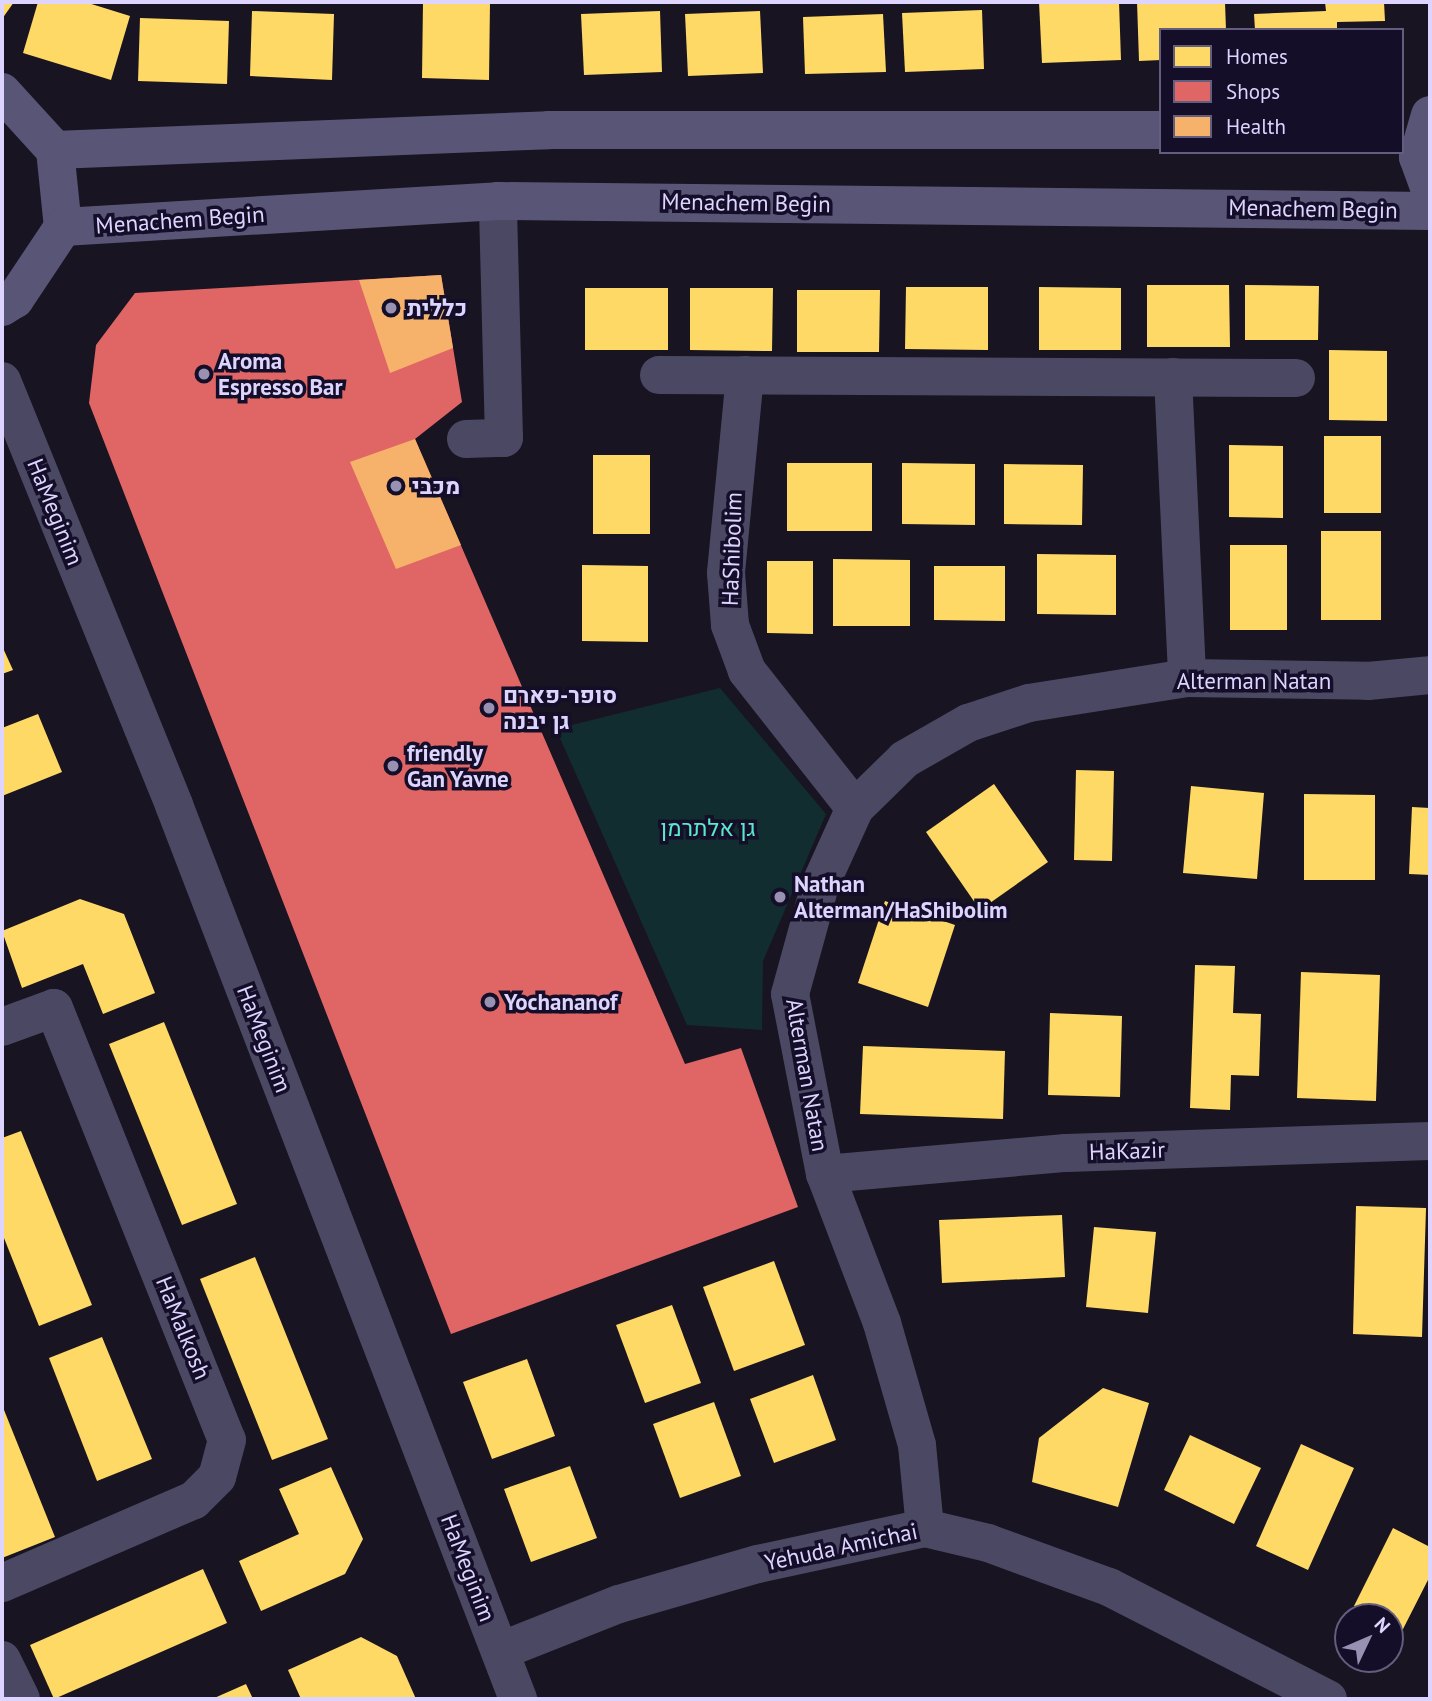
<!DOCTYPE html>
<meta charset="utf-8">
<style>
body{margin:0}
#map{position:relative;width:1432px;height:1701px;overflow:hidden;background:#181422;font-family:"PT Sans",Heebo,sans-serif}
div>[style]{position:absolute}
.green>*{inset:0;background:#122d30}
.homes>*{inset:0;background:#ffd966}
.shops>*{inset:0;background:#e06666}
.health>*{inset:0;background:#f6b26b}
.minor>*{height:38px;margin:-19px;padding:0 19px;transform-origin:19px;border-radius:19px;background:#4b4863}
.tertiary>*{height:38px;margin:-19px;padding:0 19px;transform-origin:19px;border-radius:19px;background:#4b4863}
.secondary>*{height:38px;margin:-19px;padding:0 19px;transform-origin:19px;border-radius:19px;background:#595576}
.dots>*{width:19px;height:19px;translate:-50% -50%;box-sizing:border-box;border:4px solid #140e28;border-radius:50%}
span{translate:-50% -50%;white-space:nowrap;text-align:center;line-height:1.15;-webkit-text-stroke:7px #140e28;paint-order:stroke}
.street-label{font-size:23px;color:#ddd5ff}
.poi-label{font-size:23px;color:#ddd5ff;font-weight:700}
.left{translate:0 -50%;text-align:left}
.park-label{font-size:23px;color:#59e7ce}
.frame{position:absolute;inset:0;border:4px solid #ddd5ff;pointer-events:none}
.legend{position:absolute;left:1159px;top:28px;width:245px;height:126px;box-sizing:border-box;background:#140e28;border:2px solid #645e7e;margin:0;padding:9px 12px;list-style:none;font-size:21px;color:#ddd5ff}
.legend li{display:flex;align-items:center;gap:14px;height:35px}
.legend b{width:35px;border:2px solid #645e7e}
.north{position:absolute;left:1334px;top:1603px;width:70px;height:70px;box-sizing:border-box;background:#140e28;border:2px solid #645e7e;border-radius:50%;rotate:46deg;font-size:19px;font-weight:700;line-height:28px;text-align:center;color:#ddd5ff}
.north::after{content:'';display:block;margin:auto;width:24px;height:32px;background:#9891b2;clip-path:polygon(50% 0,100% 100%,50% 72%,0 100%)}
</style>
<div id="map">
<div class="green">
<i style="clip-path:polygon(720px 688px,826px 814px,763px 961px,762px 1030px,687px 1025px,556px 729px)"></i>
</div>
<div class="homes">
<i style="clip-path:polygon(2px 2px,14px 2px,2px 19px)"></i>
<i style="clip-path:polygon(38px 2px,85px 2px,130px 16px,111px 80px,23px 53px)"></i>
<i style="clip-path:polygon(423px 2px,490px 2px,489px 80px,422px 78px)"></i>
<i style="clip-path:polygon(1039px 2px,1119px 2px,1121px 60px,1042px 63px)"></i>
<i style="clip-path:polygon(1137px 2px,1225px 2px,1226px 30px,1161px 30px,1161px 60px,1139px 61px)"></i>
<i style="clip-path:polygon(1325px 2px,1384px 2px,1385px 21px,1337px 22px,1337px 30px,1255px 30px,1254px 14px,1326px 11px)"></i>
<i style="clip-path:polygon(982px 10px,984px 69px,905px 72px,902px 13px)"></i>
<i style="clip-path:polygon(252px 11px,334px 14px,332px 80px,250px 76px)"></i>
<i style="clip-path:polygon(660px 11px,662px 72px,584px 75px,581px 14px)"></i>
<i style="clip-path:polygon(760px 11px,763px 73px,688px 76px,685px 14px)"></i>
<i style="clip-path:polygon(883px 14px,886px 72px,805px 74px,803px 17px)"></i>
<i style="clip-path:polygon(140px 18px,229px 21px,227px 84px,138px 81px)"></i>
<i style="clip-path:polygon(1147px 285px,1229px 285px,1230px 347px,1147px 347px)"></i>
<i style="clip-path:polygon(1245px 285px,1319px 286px,1318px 340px,1245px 340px)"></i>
<i style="clip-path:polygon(906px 287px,988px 287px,988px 350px,905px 349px)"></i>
<i style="clip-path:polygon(1039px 287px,1121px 288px,1121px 350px,1039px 350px)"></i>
<i style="clip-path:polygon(585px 288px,668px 288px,668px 350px,585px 350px)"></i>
<i style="clip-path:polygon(690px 288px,773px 288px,772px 351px,690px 350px)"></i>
<i style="clip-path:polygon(797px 290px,880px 290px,879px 352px,797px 352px)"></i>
<i style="clip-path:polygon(1329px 350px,1387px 351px,1387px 421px,1329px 420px)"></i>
<i style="clip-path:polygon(1324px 436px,1381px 436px,1381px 513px,1324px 513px)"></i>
<i style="clip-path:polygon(1229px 445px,1283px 446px,1283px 518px,1229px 517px)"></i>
<i style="clip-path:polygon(593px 455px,650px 455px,650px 534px,593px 534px)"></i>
<i style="clip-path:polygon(787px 463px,872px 463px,872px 531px,787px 531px)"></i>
<i style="clip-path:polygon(902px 463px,975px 464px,975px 525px,902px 524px)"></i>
<i style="clip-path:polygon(1004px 464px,1083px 465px,1082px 525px,1004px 524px)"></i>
<i style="clip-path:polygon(1321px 531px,1381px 531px,1381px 620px,1321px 620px)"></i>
<i style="clip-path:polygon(1230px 545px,1287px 545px,1287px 630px,1230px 630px)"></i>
<i style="clip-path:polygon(1037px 554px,1116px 555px,1116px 615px,1037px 614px)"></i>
<i style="clip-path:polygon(833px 559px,910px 560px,910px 626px,833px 626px)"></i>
<i style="clip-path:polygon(767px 561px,813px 561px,813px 634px,767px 633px)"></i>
<i style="clip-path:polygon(582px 565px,648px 566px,648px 642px,582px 641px)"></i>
<i style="clip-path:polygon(934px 566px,1005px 566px,1005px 621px,934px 620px)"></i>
<i style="clip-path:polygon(2px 646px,13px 670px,2px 674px)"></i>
<i style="clip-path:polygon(38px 714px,62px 772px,2px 796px,2px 728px)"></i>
<i style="clip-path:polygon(1076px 770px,1114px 771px,1112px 861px,1074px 860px)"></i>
<i style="clip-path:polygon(994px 784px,1048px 862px,980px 910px,926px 832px)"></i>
<i style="clip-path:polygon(1191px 786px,1264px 793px,1257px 879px,1183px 873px)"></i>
<i style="clip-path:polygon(1304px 794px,1375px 795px,1375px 880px,1304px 880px)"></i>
<i style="clip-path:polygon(1412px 807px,1430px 808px,1430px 875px,1409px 874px)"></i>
<i style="clip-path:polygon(80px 899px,124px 914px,155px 993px,103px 1014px,83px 964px,22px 988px,2px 931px)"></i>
<i style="clip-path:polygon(885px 901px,955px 925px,928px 1007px,858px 983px)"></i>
<i style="clip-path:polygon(1195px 965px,1235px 966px,1233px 1013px,1261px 1014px,1259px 1076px,1231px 1075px,1230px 1110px,1190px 1108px)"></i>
<i style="clip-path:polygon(1301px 972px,1380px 975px,1376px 1101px,1297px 1098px)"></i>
<i style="clip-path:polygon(1050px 1013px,1122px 1016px,1120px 1097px,1048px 1095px)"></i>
<i style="clip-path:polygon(164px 1022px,237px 1204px,182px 1225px,109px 1044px)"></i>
<i style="clip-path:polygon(863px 1046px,1005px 1051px,1003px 1119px,860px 1114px)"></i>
<i style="clip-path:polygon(21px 1131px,92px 1305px,39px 1326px,2px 1233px,2px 1138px)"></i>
<i style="clip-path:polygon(1356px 1206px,1426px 1208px,1422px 1337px,1353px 1334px)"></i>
<i style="clip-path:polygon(1062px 1215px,1065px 1277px,942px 1283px,939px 1220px)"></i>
<i style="clip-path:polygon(1094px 1227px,1156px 1232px,1148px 1313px,1086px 1307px)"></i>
<i style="clip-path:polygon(255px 1257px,328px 1439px,272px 1460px,200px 1279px)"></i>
<i style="clip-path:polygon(774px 1261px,805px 1345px,734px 1371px,703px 1287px)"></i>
<i style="clip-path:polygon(672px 1305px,701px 1383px,645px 1403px,616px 1325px)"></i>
<i style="clip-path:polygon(102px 1337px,152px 1459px,97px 1481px,49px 1358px)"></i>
<i style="clip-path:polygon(527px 1359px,555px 1436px,492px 1459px,463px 1382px)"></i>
<i style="clip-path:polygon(813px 1375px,836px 1440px,774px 1463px,750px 1399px)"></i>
<i style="clip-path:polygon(1103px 1388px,1149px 1403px,1118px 1507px,1032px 1482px,1039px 1438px)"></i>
<i style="clip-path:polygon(714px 1402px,741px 1476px,680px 1498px,653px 1424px)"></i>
<i style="clip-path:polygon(2px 1405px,55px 1537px,2px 1558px)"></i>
<i style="clip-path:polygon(1190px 1435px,1261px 1468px,1234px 1524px,1164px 1490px)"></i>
<i style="clip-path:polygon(1301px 1444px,1354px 1468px,1308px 1570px,1256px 1546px)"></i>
<i style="clip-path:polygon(570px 1466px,597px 1538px,531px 1562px,504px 1489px)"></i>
<i style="clip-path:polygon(331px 1467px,363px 1539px,345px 1574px,261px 1611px,239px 1561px,299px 1534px,279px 1489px)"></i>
<i style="clip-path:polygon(1393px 1528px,1430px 1547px,1430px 1576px,1402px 1631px,1390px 1625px,1390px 1617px,1354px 1606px)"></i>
<i style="clip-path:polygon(203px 1569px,227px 1623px,54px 1699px,30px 1645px)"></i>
<i style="clip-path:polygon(361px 1637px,397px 1656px,416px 1699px,301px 1699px,288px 1670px)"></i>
<i style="clip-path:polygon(246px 1684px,253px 1699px,212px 1699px)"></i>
</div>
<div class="shops">
<i style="clip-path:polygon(441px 275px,462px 402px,415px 439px,685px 1064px,741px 1048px,798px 1207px,451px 1334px,89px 403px,96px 345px,135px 293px)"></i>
</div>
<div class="health">
<i style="clip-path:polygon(441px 275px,453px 348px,390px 373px,359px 280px)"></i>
<i style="clip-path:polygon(415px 439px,461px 545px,396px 569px,350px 462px)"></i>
</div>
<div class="minor">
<i style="left:659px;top:375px;width:637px;rotate:0.27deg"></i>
<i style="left:745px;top:375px;width:199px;rotate:95.5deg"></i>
<i style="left:726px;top:573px;width:52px;rotate:85.6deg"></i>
<i style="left:730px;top:625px;width:49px;rotate:69.7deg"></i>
<i style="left:747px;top:671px;width:174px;rotate:51.8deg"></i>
<i style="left:1173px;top:377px;width:301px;rotate:87.3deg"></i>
<i style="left:466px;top:439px;width:38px;rotate:-2deg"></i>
<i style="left:504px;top:438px;width:237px;rotate:-91.5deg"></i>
<i style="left:2px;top:1027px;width:55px;rotate:-20.1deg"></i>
<i style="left:54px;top:1008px;width:465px;rotate:68.2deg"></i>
<i style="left:227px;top:1440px;width:38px;rotate:105deg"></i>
<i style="left:217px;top:1477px;width:33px;rotate:135deg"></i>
<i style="left:194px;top:1500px;width:209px;rotate:156.6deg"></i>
<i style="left:825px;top:1174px;width:242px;rotate:-5deg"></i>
<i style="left:1066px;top:1153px;width:364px;rotate:-1.9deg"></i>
<i style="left:925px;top:1528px;width:83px;rotate:-95.5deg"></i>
<i style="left:917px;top:1445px;width:127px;rotate:-106deg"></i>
<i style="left:882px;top:1323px;width:160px;rotate:-110.9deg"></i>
<i style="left:825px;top:1174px;width:183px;rotate:-101deg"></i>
<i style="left:790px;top:994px;width:113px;rotate:-74.6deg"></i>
<i style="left:820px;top:885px;width:85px;rotate:-65.6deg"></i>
<i style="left:855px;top:808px;width:70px;rotate:-44.4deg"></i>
<i style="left:905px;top:759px;width:73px;rotate:-29.7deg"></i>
<i style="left:968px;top:723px;width:64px;rotate:-18.2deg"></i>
<i style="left:1029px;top:703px;width:160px;rotate:-9deg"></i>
<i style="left:1187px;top:678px;width:181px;rotate:0.9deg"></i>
<i style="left:1368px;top:681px;width:62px;rotate:-5.5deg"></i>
<i style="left:500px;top:1651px;width:128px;rotate:-21.6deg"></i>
<i style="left:619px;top:1604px;width:145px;rotate:-16.1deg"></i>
<i style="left:758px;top:1564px;width:171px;rotate:-12.2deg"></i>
<i style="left:925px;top:1528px;width:65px;rotate:13.4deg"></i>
<i style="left:988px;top:1543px;width:129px;rotate:20deg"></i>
<i style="left:1109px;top:1587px;width:246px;rotate:27.1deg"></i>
<i style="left:2px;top:1660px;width:43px;rotate:64deg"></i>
</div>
<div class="tertiary">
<i style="left:2px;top:381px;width:458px;rotate:67.9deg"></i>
<i style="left:174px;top:805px;width:958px;rotate:68.95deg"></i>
</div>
<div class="secondary">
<i style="left:2px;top:92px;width:79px;rotate:47.6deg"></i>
<i style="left:55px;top:150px;width:77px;rotate:84.1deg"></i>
<i style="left:63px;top:227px;width:87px;rotate:123.7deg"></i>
<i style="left:15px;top:299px;width:15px;rotate:148deg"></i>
<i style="left:1430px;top:115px;width:44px;rotate:105.9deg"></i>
<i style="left:1418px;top:157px;width:35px;rotate:70deg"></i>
<i style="left:55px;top:150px;width:494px;rotate:-2.3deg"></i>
<i style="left:549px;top:130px;width:612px"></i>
<i style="left:63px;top:227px;width:436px;rotate:-3.4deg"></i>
<i style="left:498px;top:201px;width:932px;rotate:0.61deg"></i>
</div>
<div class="dots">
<i style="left:391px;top:308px;background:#9891b2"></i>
<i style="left:204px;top:374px;background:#9891b2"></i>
<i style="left:396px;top:486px;background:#9891b2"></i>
<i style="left:489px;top:708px;background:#9891b2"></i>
<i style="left:393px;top:766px;background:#9891b2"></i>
<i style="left:780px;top:897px;background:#9891b2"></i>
<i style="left:490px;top:1002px;background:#9891b2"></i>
</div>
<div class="street-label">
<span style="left:746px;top:203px;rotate:1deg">Menachem Begin</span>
<span style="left:1313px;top:209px;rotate:1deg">Menachem Begin</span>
<span style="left:180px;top:220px;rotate:-4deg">Menachem Begin</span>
<span style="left:55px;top:512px;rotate:68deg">HaMeginim</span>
<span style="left:732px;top:549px;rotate:-88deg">HaShibolim</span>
<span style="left:1254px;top:681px">Alterman Natan</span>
<span style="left:264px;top:1039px;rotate:69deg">HaMeginim</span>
<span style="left:807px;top:1075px;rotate:80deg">Alterman Natan</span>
<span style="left:1127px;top:1151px;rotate:-2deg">HaKazir</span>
<span style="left:183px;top:1328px;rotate:68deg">HaMalkosh</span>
<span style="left:841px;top:1547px;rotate:-12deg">Yehuda Amichai</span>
<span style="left:468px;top:1568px;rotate:69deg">HaMeginim</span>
</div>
<div class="poi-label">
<span class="left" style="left:407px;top:308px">כללית</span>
<span class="left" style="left:218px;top:374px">Aroma<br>Espresso Bar</span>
<span class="left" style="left:412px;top:486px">מכבי</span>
<span class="left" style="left:503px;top:708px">סופר-פארם<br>גן יבנה</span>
<span class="left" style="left:407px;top:766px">friendly<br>Gan Yavne</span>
<span class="left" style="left:794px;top:897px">Nathan<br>Alterman/HaShibolim</span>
<span class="left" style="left:504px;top:1002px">Yochananof</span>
</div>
<div class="park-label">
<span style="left:708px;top:828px">גן אלתרמן</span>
</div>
<div class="frame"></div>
<ul class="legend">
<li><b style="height:19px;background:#ffd966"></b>Homes</li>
<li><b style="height:19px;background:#e06666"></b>Shops</li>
<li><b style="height:19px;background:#f6b26b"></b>Health</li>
</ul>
<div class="north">N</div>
</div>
